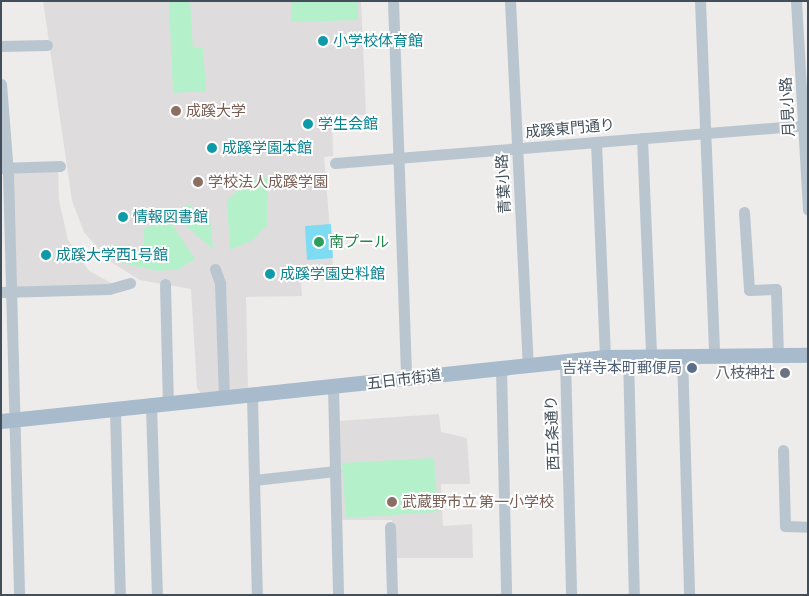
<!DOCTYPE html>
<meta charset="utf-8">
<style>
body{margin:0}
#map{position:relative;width:809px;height:596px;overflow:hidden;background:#eeebeb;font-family:"Asap Condensed","Noto Sans JP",sans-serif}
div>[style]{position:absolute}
.education>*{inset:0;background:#dfdcdd}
.green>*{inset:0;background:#b4f1cb}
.water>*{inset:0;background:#7ddbf2}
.minor>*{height:11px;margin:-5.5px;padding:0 5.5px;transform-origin:5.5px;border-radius:5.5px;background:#bac6cf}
.major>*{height:15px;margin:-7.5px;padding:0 7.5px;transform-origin:7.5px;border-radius:7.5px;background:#a8bbcd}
.dots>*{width:14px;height:14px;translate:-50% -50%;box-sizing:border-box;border:2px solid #fff;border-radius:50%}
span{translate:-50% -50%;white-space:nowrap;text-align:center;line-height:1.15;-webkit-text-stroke:4px #fff;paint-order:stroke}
.culture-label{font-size:15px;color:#0d838f}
.left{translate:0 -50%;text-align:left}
.street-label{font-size:15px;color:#424f5a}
.education-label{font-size:15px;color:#785e54}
.leisure-label{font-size:15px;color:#27864d}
.service-label{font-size:15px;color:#4e5e75}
.right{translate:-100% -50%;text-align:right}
.worship-label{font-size:15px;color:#5b616d}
.frame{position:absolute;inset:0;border:2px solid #424f5a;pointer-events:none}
</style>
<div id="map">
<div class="education">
<i style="clip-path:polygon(43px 1px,361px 1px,366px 115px,332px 115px,333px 156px,324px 157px,333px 266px,300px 267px,302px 296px,246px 297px,248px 390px,202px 395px,197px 388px,191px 289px,140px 280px,108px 260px,84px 232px,72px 201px)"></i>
<i style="clip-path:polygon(58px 168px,59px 200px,68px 240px,89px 271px,115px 285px,15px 287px,13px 171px)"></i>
<i style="clip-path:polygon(439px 414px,441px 432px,467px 438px,470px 484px,441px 484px,443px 526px,472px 524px,473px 558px,396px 558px,392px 520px,342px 520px,339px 421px)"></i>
</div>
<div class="green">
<i style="clip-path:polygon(169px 1px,190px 1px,193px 48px,203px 48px,206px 91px,173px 93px)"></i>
<i style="clip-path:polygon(291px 1px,358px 1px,358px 20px,291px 22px)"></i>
<i style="clip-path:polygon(268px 177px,267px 225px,253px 240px,230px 250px,227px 200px,249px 181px)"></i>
<i style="clip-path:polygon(188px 204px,210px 217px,213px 249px,183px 224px,182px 210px)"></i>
<i style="clip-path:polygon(159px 222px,171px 223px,195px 259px,179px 269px,159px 271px,121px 263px,120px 259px,144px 257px,144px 229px)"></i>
<i style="clip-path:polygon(434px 458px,438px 512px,346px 518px,342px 463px)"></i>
</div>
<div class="water">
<i style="clip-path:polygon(331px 224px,333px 258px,307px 260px,305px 226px)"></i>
</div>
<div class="minor">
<i style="left:393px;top:1px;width:378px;rotate:88deg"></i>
<i style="left:510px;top:1px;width:364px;rotate:87.2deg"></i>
<i style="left:700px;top:1px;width:354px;rotate:87.7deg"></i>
<i style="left:796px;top:1px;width:209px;rotate:86.7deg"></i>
<i style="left:1px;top:46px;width:46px;rotate:-1.2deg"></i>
<i style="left:1px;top:84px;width:88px;rotate:85.5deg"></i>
<i style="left:8px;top:172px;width:423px;rotate:88.5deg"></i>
<i style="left:642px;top:138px;width:218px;rotate:87.6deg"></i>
<i style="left:596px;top:142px;width:215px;rotate:87.6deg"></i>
<i style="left:335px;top:163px;width:475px;rotate:-4.6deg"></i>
<i style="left:1px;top:168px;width:59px;rotate:-1.9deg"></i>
<i style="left:744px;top:212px;width:78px;rotate:86.3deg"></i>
<i style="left:749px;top:290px;width:27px;rotate:-2deg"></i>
<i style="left:776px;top:289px;width:66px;rotate:88.3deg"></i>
<i style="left:215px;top:269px;width:15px;rotate:70deg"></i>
<i style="left:220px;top:283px;width:116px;rotate:88deg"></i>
<i style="left:165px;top:284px;width:121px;rotate:88.6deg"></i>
<i style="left:1px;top:292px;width:108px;rotate:-1.6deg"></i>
<i style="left:109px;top:289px;width:22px;rotate:-16deg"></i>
<i style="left:682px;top:355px;width:240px;rotate:88.3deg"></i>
<i style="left:628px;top:356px;width:239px;rotate:88.6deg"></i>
<i style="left:565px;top:361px;width:234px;rotate:88.5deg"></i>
<i style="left:501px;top:368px;width:227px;rotate:88.7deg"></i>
<i style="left:333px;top:387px;width:208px;rotate:88.6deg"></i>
<i style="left:252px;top:396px;width:199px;rotate:88.6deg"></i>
<i style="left:151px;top:406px;width:189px;rotate:88.2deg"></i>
<i style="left:115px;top:410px;width:185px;rotate:88.5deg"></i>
<i style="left:783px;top:450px;width:76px;rotate:88.5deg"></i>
<i style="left:785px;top:526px;width:23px;rotate:2deg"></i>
<i style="left:254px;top:480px;width:82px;rotate:-6.3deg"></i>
<i style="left:390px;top:527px;width:68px;rotate:88.3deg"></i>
</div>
<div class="major">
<i style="left:1px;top:421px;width:607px;rotate:-6.05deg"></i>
<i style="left:605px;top:357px;width:203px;rotate:-0.6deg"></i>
</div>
<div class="dots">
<i style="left:323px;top:41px;background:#0f9aa8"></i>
<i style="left:176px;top:111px;background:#8d6e63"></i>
<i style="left:308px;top:124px;background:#0f9aa8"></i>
<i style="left:212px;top:148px;background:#0f9aa8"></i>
<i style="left:198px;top:182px;background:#8d6e63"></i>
<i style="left:123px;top:217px;background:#0f9aa8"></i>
<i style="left:319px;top:242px;background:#2e9e5b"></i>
<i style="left:46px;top:255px;background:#0f9aa8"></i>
<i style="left:270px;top:274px;background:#0f9aa8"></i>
<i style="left:692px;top:368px;background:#5c6f8a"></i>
<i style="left:785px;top:373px;background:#6b7280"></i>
<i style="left:392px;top:502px;background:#8d6e63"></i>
</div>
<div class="culture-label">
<span class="left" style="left:333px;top:41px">小学校体育館</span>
<span class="left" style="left:318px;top:124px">学生会館</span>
<span class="left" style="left:222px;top:148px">成蹊学園本館</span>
<span class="left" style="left:133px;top:217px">情報図書館</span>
<span class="left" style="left:56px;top:255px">成蹊大学西1号館</span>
<span class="left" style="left:280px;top:274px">成蹊学園史料館</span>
</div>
<div class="street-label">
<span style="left:787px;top:107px;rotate:-93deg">月見小路</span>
<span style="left:570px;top:128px;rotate:-5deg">成蹊東門通り</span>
<span style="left:503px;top:184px;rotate:-93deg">青葉小路</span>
<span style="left:404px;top:379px;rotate:-7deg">五日市街道</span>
<span style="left:552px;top:433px;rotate:-92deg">西五条通り</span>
</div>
<div class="education-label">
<span class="left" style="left:186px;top:111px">成蹊大学</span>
<span class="left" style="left:208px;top:182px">学校法人成蹊学園</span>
<span class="left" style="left:402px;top:502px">武蔵野市立 第一小学校</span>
</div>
<div class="leisure-label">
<span class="left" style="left:329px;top:242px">南プール</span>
</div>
<div class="service-label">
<span class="right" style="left:682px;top:368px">吉祥寺本町郵便局</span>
</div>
<div class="worship-label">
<span class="right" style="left:775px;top:373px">八枝神社</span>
</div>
<div class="frame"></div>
</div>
